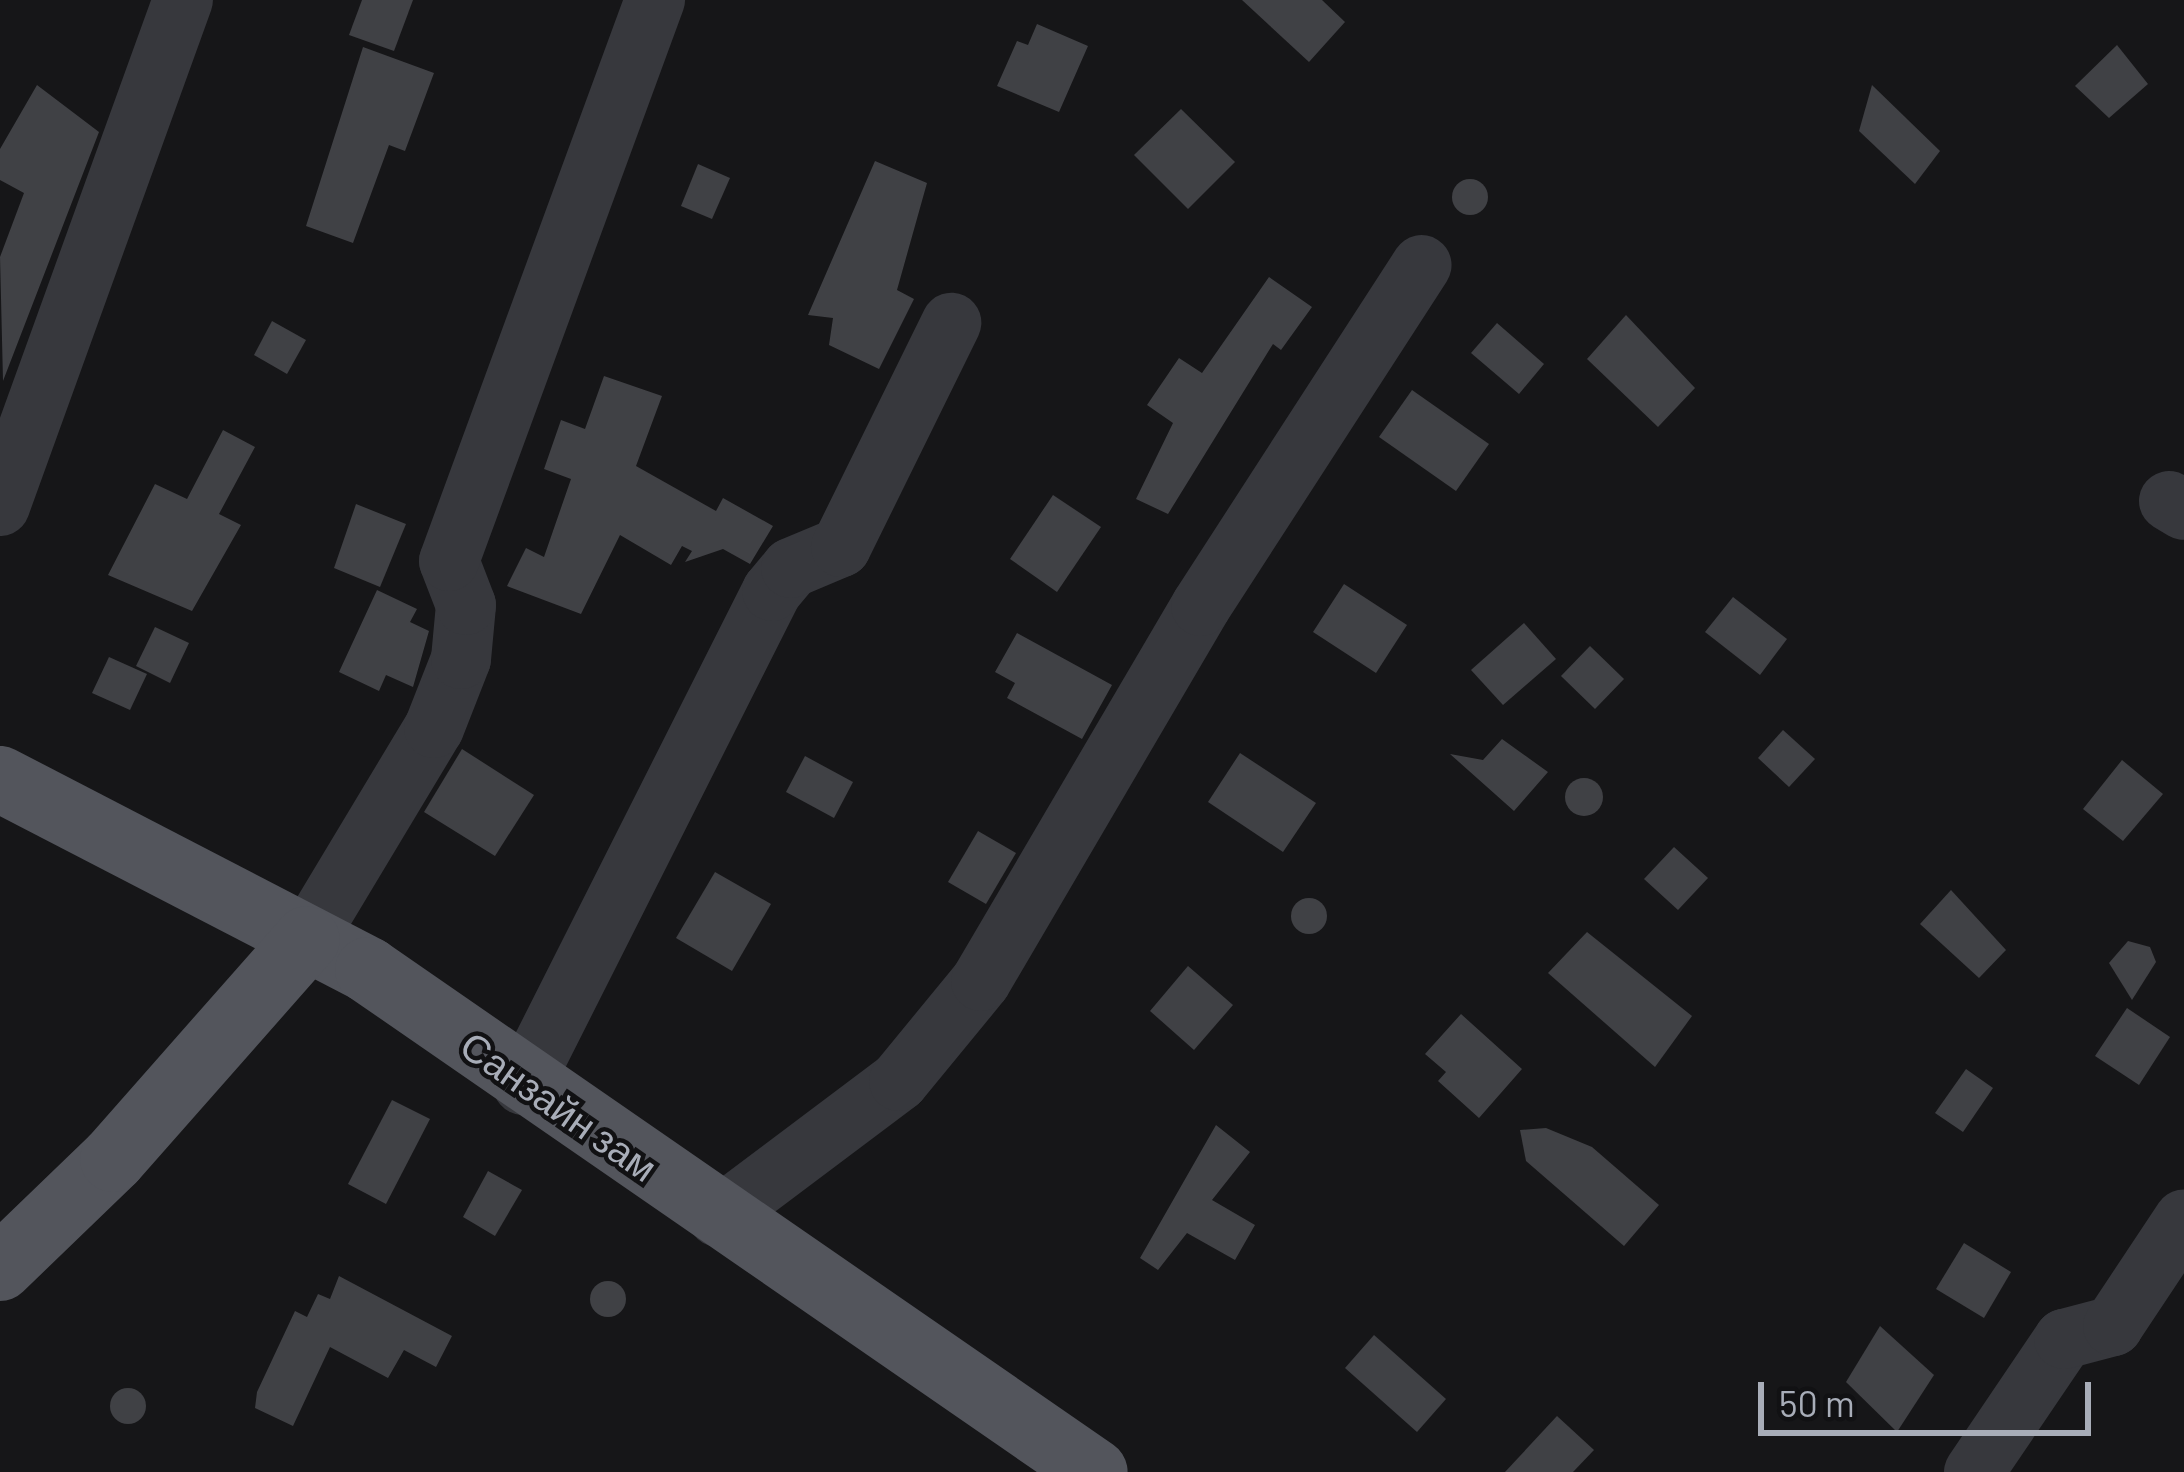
<!DOCTYPE html>
<meta charset="utf-8">
<style>
body{margin:0}
#map{position:relative;width:2184px;height:1472px;overflow:hidden;background:#161618;font-family:Barlow,sans-serif}
div>[style]{position:absolute}
.building>*{inset:0;background:#404145}
.round{border-radius:50%}
.minor>*{height:60px;margin:-30px;padding:0 30px;transform-origin:30px;border-radius:30px;background:#37383d}
.major>*{height:66px;margin:-33px;padding:0 33px;transform-origin:33px;border-radius:33px;background:#53555c}
span{translate:-50% -50%;white-space:nowrap;text-align:center;line-height:1.15;-webkit-text-stroke:9px #111113;paint-order:stroke}
.street-label{font-size:39px;color:#a8adb8}
.scale{position:absolute;left:1758px;top:1382px;width:333px;height:54px;box-sizing:border-box;border:6px solid #a8adb8;border-top:0;padding-left:15px;font-size:36px;line-height:42px;white-space:nowrap;color:#a8adb8;-webkit-text-stroke:9px #111113;paint-order:stroke}
</style>
<div id="map">
<div class="building">
<i style="clip-path:polygon(362px 0,413px 0,394px 51px,349px 35px)"></i>
<i style="clip-path:polygon(1242px 0,1322px 0,1345px 22px,1309px 62px)"></i>
<i style="clip-path:polygon(1037px 24px,1088px 46px,1059px 112px,997px 86px,1017px 41px,1028px 45px)"></i>
<i style="clip-path:polygon(2117px 45px,2148px 84px,2109px 118px,2075px 86px)"></i>
<i style="clip-path:polygon(363px 47px,434px 73px,405px 151px,389px 145px,353px 243px,306px 226px)"></i>
<i style="clip-path:polygon(37px 85px,99px 132px,3px 381px,0 257px,24px 193px,0 180px,0 149px)"></i>
<i style="clip-path:polygon(1872px 85px,1940px 151px,1915px 184px,1859px 131px)"></i>
<i style="clip-path:polygon(1181px 109px,1235px 162px,1188px 209px,1134px 155px)"></i>
<i style="clip-path:polygon(875px 161px,927px 183px,897px 290px,914px 299px,879px 369px,829px 345px,833px 318px,808px 315px)"></i>
<i style="clip-path:polygon(698px 164px,730px 178px,712px 219px,681px 206px)"></i>
<i class="round" style="left:1452px;top:179px;width:36px;height:36px"></i>
<i style="clip-path:polygon(1269px 277px,1312px 307px,1281px 350px,1273px 344px,1168px 514px,1136px 499px,1173px 423px,1147px 405px,1179px 358px,1202px 373px)"></i>
<i style="clip-path:polygon(1626px 315px,1695px 388px,1658px 427px,1587px 359px)"></i>
<i style="clip-path:polygon(272px 321px,306px 340px,287px 374px,254px 355px)"></i>
<i style="clip-path:polygon(1497px 323px,1544px 364px,1519px 394px,1471px 353px)"></i>
<i style="clip-path:polygon(604px 376px,662px 396px,636px 466px,716px 511px,723px 498px,773px 526px,750px 564px,723px 549px,685px 562px,692px 551px,682px 546px,671px 565px,620px 535px,581px 614px,507px 586px,526px 548px,544px 557px,571px 479px,544px 469px,561px 420px,585px 429px)"></i>
<i style="clip-path:polygon(1412px 390px,1489px 444px,1456px 491px,1379px 437px)"></i>
<i style="clip-path:polygon(223px 430px,255px 447px,219px 514px,241px 525px,192px 611px,108px 575px,155px 484px,187px 499px)"></i>
<i style="clip-path:polygon(1053px 495px,1101px 527px,1057px 592px,1010px 559px)"></i>
<i style="clip-path:polygon(356px 504px,406px 524px,380px 587px,334px 568px)"></i>
<i style="clip-path:polygon(1344px 584px,1407px 625px,1376px 673px,1313px 632px)"></i>
<i style="clip-path:polygon(377px 590px,417px 609px,410px 622px,429px 631px,413px 687px,386px 675px,379px 691px,339px 672px)"></i>
<i style="clip-path:polygon(1733px 597px,1787px 639px,1760px 675px,1705px 632px)"></i>
<i style="clip-path:polygon(1524px 623px,1556px 659px,1503px 705px,1471px 670px)"></i>
<i style="clip-path:polygon(155px 627px,189px 643px,170px 683px,136px 666px)"></i>
<i style="clip-path:polygon(1017px 633px,1112px 685px,1082px 739px,1007px 698px,1015px 683px,995px 672px)"></i>
<i style="clip-path:polygon(1590px 646px,1624px 679px,1595px 709px,1561px 676px)"></i>
<i style="clip-path:polygon(109px 657px,147px 674px,130px 710px,92px 693px)"></i>
<i style="clip-path:polygon(1783px 730px,1815px 759px,1789px 787px,1758px 758px)"></i>
<i style="clip-path:polygon(1502px 739px,1548px 772px,1514px 811px,1450px 754px,1483px 760px)"></i>
<i style="clip-path:polygon(462px 749px,534px 795px,495px 856px,424px 812px)"></i>
<i style="clip-path:polygon(1240px 753px,1316px 803px,1283px 852px,1208px 802px)"></i>
<i style="clip-path:polygon(805px 756px,853px 782px,834px 818px,786px 792px)"></i>
<i style="clip-path:polygon(2122px 760px,2163px 794px,2123px 841px,2083px 809px)"></i>
<i class="round" style="left:1565px;top:778px;width:38px;height:38px"></i>
<i style="clip-path:polygon(978px 831px,1016px 853px,986px 904px,948px 882px)"></i>
<i style="clip-path:polygon(1674px 847px,1708px 878px,1678px 910px,1644px 879px)"></i>
<i style="clip-path:polygon(715px 872px,771px 904px,732px 971px,676px 938px)"></i>
<i style="clip-path:polygon(1951px 890px,2006px 950px,1979px 978px,1920px 924px)"></i>
<i class="round" style="left:1291px;top:898px;width:36px;height:36px"></i>
<i style="clip-path:polygon(1587px 932px,1692px 1016px,1655px 1067px,1548px 973px)"></i>
<i style="clip-path:polygon(2128px 941px,2150px 947px,2156px 962px,2132px 1000px,2109px 963px)"></i>
<i style="clip-path:polygon(1188px 966px,1233px 1005px,1194px 1050px,1150px 1011px)"></i>
<i style="clip-path:polygon(2127px 1008px,2170px 1037px,2139px 1085px,2095px 1056px)"></i>
<i style="clip-path:polygon(1461px 1014px,1522px 1069px,1479px 1118px,1438px 1081px,1446px 1072px,1425px 1054px)"></i>
<i style="clip-path:polygon(1966px 1069px,1993px 1088px,1963px 1132px,1935px 1113px)"></i>
<i style="clip-path:polygon(392px 1100px,430px 1119px,386px 1204px,348px 1184px)"></i>
<i style="clip-path:polygon(1216px 1125px,1250px 1152px,1212px 1200px,1255px 1225px,1235px 1260px,1187px 1233px,1158px 1270px,1140px 1258px)"></i>
<i style="clip-path:polygon(1546px 1128px,1592px 1147px,1659px 1205px,1624px 1246px,1526px 1161px,1520px 1130px)"></i>
<i style="clip-path:polygon(488px 1171px,522px 1190px,495px 1236px,463px 1217px)"></i>
<i style="clip-path:polygon(1964px 1243px,2011px 1272px,1984px 1318px,1936px 1289px)"></i>
<i style="clip-path:polygon(339px 1276px,452px 1336px,436px 1367px,404px 1350px,388px 1378px,330px 1347px,293px 1426px,255px 1408px,257px 1392px,295px 1311px,307px 1317px,318px 1294px,330px 1299px)"></i>
<i class="round" style="left:590px;top:1281px;width:36px;height:36px"></i>
<i style="clip-path:polygon(1880px 1326px,1934px 1375px,1897px 1432px,1846px 1382px)"></i>
<i style="clip-path:polygon(1374px 1335px,1446px 1399px,1417px 1432px,1345px 1368px)"></i>
<i class="round" style="left:110px;top:1388px;width:36px;height:36px"></i>
<i style="clip-path:polygon(1557px 1416px,1594px 1450px,1573px 1472px,1505px 1472px)"></i>
</div>
<div class="minor">
<i style="left:2169px;top:501px;width:17px;rotate:31deg"></i>
<i style="left:0;top:506px;width:538px;rotate:-70.12deg"></i>
<i style="left:307px;top:939px;width:246px;rotate:-59deg"></i>
<i style="left:434px;top:728px;width:74px;rotate:-68.6deg"></i>
<i style="left:461px;top:659px;width:54px;rotate:-84.7deg"></i>
<i style="left:466px;top:605px;width:47px;rotate:-111.1deg"></i>
<i style="left:449px;top:561px;width:598px;rotate:-69.84deg"></i>
<i style="left:523px;top:1085px;width:553px;rotate:-63.25deg"></i>
<i style="left:772px;top:591px;width:30px;rotate:-50deg"></i>
<i style="left:791px;top:568px;width:54px;rotate:-22.8deg"></i>
<i style="left:841px;top:547px;width:250px;rotate:-63.8deg"></i>
<i style="left:718px;top:1217px;width:226px;rotate:-36.9deg"></i>
<i style="left:899px;top:1081px;width:129px;rotate:-50.6deg"></i>
<i style="left:981px;top:981px;width:435px;rotate:-59.6deg"></i>
<i style="left:1201px;top:606px;width:406px;rotate:-57.1deg"></i>
<i style="left:1974px;top:1472px;width:161px;rotate:-55.9deg"></i>
<i style="left:2064px;top:1339px;width:51px;rotate:-14.9deg"></i>
<i style="left:2113px;top:1326px;width:128px;rotate:-56.4deg"></i>
</div>
<div class="major">
<i style="left:0;top:779px;width:415px;rotate:27.4deg"></i>
<i style="left:368px;top:970px;width:883px;rotate:34.63deg"></i>
<i style="left:0;top:1268px;width:157px;rotate:-44deg"></i>
<i style="left:113px;top:1159px;width:293px;rotate:-48.6deg"></i>
</div>
<div class="street-label">
<span style="left:559px;top:1106px;rotate:35deg">Санзайн зам</span>
</div>
<div class="scale">50 m</div>
</div>
